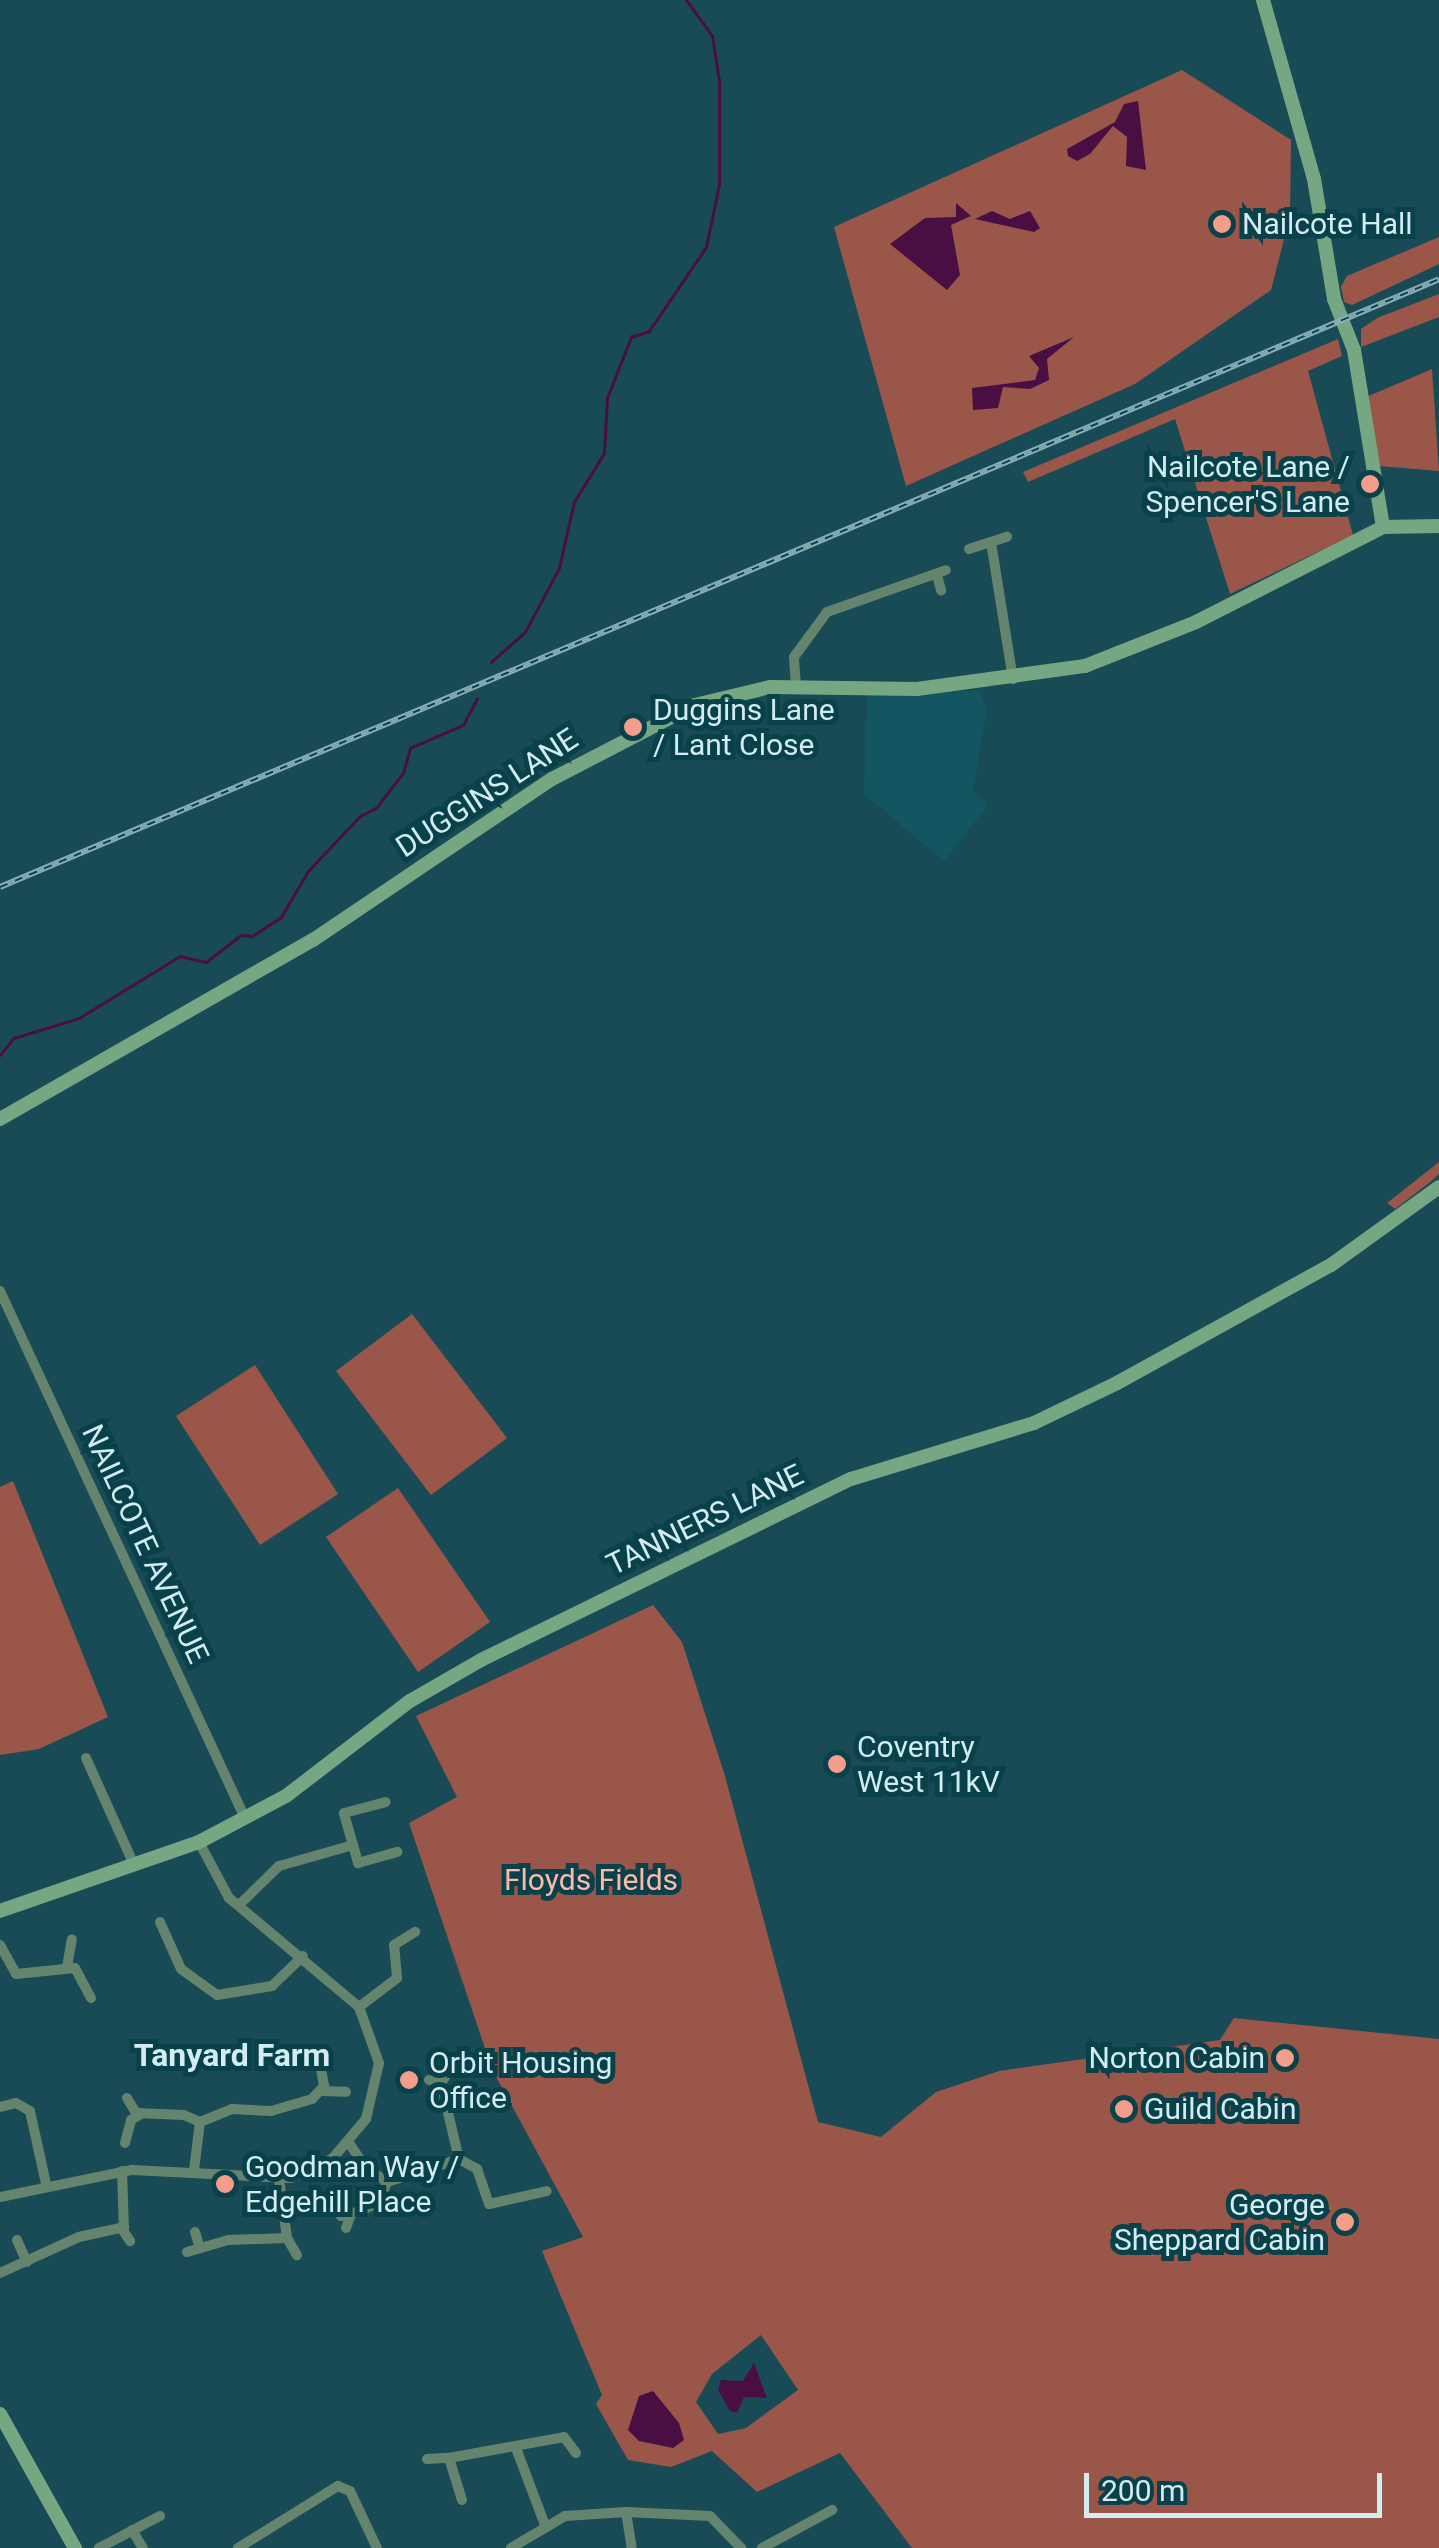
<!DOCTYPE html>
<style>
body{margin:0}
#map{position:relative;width:1439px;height:2548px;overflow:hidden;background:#184b55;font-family:Roboto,sans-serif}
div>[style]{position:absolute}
.built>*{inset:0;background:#135662}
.green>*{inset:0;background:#9a5749}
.water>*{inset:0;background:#490f43}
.stream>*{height:2.5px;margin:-1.25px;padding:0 1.25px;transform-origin:1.25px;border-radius:1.25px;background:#490f43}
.street>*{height:10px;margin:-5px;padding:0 5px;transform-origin:5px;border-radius:5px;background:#65846d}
.secondary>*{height:14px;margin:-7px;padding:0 7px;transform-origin:7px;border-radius:7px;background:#76a783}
.rail>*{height:6px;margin-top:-3px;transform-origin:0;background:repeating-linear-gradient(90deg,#09414a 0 8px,#8aaeb5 0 16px);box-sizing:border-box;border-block:2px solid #8aaeb5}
.dots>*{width:28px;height:28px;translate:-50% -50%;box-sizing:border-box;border:5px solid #09414a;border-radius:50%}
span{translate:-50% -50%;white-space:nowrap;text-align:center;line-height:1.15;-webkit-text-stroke:10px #09414a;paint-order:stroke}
.poi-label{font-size:30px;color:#d2ecf1}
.left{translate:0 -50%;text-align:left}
.right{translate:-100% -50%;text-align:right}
.street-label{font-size:30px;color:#d2ecf1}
.park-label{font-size:30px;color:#feb9aa}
.neighbourhood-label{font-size:32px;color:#d2ecf1;font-weight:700}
.scale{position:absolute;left:1084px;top:2473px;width:298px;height:45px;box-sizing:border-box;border:5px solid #d2ecf1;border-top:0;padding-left:12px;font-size:30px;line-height:35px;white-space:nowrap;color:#d2ecf1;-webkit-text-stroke:8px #09414a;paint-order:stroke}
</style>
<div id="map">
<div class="built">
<i style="clip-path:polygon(979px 690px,987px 711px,973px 790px,988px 805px,944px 861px,864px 794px,867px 695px)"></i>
</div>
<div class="green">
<i style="clip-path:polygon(1182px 70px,1291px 140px,1290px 216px,1271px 290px,1135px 384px,906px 486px,834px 227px)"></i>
<i style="clip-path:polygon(1439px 237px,1439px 264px,1352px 305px,1344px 302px,1341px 287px,1347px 276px)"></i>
<i style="clip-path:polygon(1439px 294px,1439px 317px,1361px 347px,1361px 329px,1377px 318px)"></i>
<i style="clip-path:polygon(1338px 339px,1342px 356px,1308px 371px,1353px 535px,1230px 594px,1175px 419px,1028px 482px,1023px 472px)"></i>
<i style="clip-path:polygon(1432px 369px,1439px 471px,1379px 466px,1364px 398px)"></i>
<i style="clip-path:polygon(1439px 1162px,1439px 1174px,1429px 1183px,1395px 1209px,1387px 1203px)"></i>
<i style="clip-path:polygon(412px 1314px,507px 1438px,431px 1495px,336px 1371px)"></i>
<i style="clip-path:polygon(255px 1365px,338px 1494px,260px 1545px,176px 1416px)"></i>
<i style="clip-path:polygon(13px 1481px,108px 1717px,39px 1749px,0 1755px,0 1487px)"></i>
<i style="clip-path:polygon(398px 1488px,490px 1622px,418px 1672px,326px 1537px)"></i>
<i style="clip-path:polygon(evenodd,653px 1605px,682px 1642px,725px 1776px,818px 2122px,881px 2137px,936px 2092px,999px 2071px,1220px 2040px,1234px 2018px,1439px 2039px,1439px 2548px,912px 2548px,840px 2453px,757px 2492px,712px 2451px,671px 2467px,628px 2460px,596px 2404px,602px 2395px,542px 2251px,583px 2237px,492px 2069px,409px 1823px,457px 1797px,416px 1716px,653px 1605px,761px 2335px,798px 2390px,746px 2428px,718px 2434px,696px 2402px,712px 2374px,761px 2335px)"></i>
</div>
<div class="water">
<i style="clip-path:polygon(1138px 101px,1146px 170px,1126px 166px,1127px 137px,1113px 126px,1090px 154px,1077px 161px,1068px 156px,1067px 149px,1115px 122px,1124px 104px)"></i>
<i style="clip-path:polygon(956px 203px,971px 216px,951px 225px,960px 275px,947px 290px,890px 244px,925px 218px,956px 217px)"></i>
<i style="clip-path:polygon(992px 211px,1010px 219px,1030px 211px,1040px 228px,1034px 232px,975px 219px)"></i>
<i style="clip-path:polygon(1074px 337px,1047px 359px,1049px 380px,1030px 389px,1003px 387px,998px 408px,973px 410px,972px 388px,1035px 380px,1039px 368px,1029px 356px)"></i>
<i style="clip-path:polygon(754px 2363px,767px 2398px,744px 2397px,737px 2413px,730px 2411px,718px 2390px,721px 2380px,743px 2381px)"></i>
<i style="clip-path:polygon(653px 2391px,679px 2423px,684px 2440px,673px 2448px,639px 2441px,628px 2430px,639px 2396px)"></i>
</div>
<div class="stream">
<i style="left:491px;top:662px;width:45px;rotate:-41.4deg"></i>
<i style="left:525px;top:632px;width:72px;rotate:-62deg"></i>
<i style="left:559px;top:568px;width:68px;rotate:-77.2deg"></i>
<i style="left:574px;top:502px;width:57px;rotate:-58.5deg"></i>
<i style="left:604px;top:453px;width:55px;rotate:-86.9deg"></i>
<i style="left:607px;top:398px;width:66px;rotate:-68.5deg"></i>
<i style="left:631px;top:337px;width:19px;rotate:-18deg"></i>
<i style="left:649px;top:331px;width:102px;rotate:-55.8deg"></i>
<i style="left:706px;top:247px;width:63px;rotate:-78.2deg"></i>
<i style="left:719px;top:185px;width:104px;rotate:-90deg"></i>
<i style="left:719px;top:81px;width:46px;rotate:-98.8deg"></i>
<i style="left:712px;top:36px;width:44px;rotate:-125.8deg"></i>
<i style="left:0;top:1055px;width:22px;rotate:-51deg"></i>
<i style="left:14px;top:1038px;width:68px;rotate:-17.1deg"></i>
<i style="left:79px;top:1018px;width:119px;rotate:-31.5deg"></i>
<i style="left:180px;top:956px;width:27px;rotate:13deg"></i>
<i style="left:206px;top:962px;width:44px;rotate:-37.6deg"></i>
<i style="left:241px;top:935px;width:11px;rotate:5deg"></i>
<i style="left:252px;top:936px;width:35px;rotate:-33deg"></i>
<i style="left:281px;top:917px;width:53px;rotate:-59.6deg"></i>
<i style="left:308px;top:871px;width:76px;rotate:-46.6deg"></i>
<i style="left:360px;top:816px;width:18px;rotate:-27deg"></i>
<i style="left:376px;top:808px;width:44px;rotate:-52.4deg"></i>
<i style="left:403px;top:773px;width:26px;rotate:-74deg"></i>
<i style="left:410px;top:748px;width:58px;rotate:-23.5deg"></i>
<i style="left:463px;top:725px;width:30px;rotate:-62deg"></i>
</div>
<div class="street">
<i style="left:991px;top:542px;width:139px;rotate:80.9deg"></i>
<i style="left:969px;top:549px;width:40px;rotate:-18deg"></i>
<i style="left:937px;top:575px;width:16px;rotate:75deg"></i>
<i style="left:796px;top:687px;width:30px;rotate:-94deg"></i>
<i style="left:794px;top:657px;width:56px;rotate:-53.7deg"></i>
<i style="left:827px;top:612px;width:126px;rotate:-19.4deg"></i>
<i style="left:0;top:1291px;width:581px;rotate:65.07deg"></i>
<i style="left:86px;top:1758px;width:117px;rotate:65.8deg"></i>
<i style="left:353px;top:1845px;width:19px;rotate:74deg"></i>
<i style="left:358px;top:1863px;width:41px;rotate:-15.8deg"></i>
<i style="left:239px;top:1905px;width:56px;rotate:-44.3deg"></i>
<i style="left:279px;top:1866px;width:77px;rotate:-15.8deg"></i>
<i style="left:353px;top:1845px;width:33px;rotate:-106deg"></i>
<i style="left:344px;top:1813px;width:43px;rotate:-14.7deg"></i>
<i style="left:160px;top:1922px;width:51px;rotate:65.9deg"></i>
<i style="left:181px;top:1969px;width:44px;rotate:35.8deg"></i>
<i style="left:217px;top:1995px;width:56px;rotate:-9.3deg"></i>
<i style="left:272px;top:1986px;width:43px;rotate:-44.1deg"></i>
<i style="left:0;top:1945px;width:33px;rotate:61deg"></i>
<i style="left:16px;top:1974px;width:59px;rotate:-5.8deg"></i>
<i style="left:75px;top:1968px;width:34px;rotate:62deg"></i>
<i style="left:67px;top:1967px;width:28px;rotate:-80deg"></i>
<i style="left:359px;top:2007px;width:48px;rotate:-37.3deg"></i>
<i style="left:397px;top:1978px;width:33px;rotate:-95deg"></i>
<i style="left:394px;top:1945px;width:25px;rotate:-32deg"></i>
<i style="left:429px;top:2080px;width:12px;rotate:14deg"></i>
<i style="left:441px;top:2083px;width:78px;rotate:76.7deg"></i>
<i style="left:441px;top:2083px;width:14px;rotate:-56deg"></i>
<i style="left:449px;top:2071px;width:23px;rotate:-18deg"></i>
<i style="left:323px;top:2091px;width:23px;rotate:2deg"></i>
<i style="left:127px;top:2098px;width:17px;rotate:59deg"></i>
<i style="left:136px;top:2113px;width:48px;rotate:2.4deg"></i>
<i style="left:184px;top:2115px;width:17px;rotate:24deg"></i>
<i style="left:200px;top:2122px;width:35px;rotate:-22deg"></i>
<i style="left:232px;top:2109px;width:39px;rotate:3deg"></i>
<i style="left:271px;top:2111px;width:43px;rotate:-16.3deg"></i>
<i style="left:312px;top:2099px;width:18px;rotate:-47deg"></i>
<i style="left:324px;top:2086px;width:17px;rotate:-100deg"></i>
<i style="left:0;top:2107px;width:16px;rotate:-14deg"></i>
<i style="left:16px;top:2103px;width:16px;rotate:30deg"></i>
<i style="left:30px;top:2111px;width:75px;rotate:77.6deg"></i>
<i style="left:125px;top:2143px;width:24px;rotate:-75deg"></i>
<i style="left:131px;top:2120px;width:12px;rotate:-31deg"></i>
<i style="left:349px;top:2143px;width:29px;rotate:56deg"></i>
<i style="left:365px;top:2167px;width:27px;rotate:34deg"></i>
<i style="left:387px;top:2182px;width:76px;rotate:-17.7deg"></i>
<i style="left:459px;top:2159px;width:21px;rotate:29deg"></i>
<i style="left:477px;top:2169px;width:37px;rotate:71deg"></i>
<i style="left:489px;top:2204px;width:59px;rotate:-12.6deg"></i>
<i style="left:194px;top:2170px;width:48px;rotate:-82.9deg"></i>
<i style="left:122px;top:2171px;width:61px;rotate:88.1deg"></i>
<i style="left:124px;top:2232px;width:11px;rotate:56deg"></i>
<i style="left:0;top:2197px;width:135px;rotate:-11.6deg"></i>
<i style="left:132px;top:2170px;width:159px;rotate:2.9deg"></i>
<i style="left:291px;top:2178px;width:47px;rotate:-25.5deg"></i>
<i style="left:333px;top:2158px;width:51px;rotate:-49.8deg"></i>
<i style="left:366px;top:2119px;width:57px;rotate:-76.9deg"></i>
<i style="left:379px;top:2063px;width:59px;rotate:-109.7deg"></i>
<i style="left:359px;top:2007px;width:170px;rotate:-140deg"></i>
<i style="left:229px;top:1898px;width:64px;rotate:-118.2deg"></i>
<i style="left:335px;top:2203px;width:14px;rotate:65deg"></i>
<i style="left:341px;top:2216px;width:10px;rotate:-11deg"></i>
<i style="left:346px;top:2228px;width:15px;rotate:-70deg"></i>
<i style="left:351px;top:2214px;width:31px;rotate:-21deg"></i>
<i style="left:380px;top:2203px;width:22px;rotate:-72deg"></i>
<i style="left:195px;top:2232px;width:17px;rotate:73deg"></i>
<i style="left:287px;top:2238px;width:20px;rotate:60deg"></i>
<i style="left:17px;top:2240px;width:24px;rotate:66deg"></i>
<i style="left:187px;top:2252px;width:43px;rotate:-16.3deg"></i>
<i style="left:228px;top:2240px;width:59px;rotate:-1.9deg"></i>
<i style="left:287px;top:2238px;width:60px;rotate:-97.7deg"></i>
<i style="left:0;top:2273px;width:87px;rotate:-24.5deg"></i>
<i style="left:79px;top:2237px;width:46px;rotate:-12.5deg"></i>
<i style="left:516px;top:2448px;width:82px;rotate:69.4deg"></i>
<i style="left:427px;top:2459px;width:22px;rotate:-3deg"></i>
<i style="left:462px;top:2500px;width:44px;rotate:-107.2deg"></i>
<i style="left:449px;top:2458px;width:117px;rotate:-10.3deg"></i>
<i style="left:564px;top:2437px;width:20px;rotate:53deg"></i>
<i style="left:626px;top:2512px;width:36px;rotate:81deg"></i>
<i style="left:132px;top:2530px;width:21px;rotate:59deg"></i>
<i style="left:99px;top:2548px;width:69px;rotate:-27.7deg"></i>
<i style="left:238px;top:2548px;width:118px;rotate:-31.8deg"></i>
<i style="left:338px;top:2486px;width:13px;rotate:23deg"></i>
<i style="left:350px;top:2491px;width:63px;rotate:64.7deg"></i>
<i style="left:511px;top:2548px;width:63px;rotate:-30.7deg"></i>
<i style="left:565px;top:2516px;width:61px;rotate:-3.8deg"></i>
<i style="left:626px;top:2512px;width:84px;rotate:2.7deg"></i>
<i style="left:710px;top:2516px;width:45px;rotate:45.9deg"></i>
<i style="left:762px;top:2548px;width:80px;rotate:-28.5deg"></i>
</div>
<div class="secondary">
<i style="left:1263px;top:0;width:186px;rotate:74.1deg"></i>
<i style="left:1314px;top:179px;width:122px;rotate:80.5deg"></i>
<i style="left:1334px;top:299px;width:55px;rotate:68.6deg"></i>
<i style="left:1354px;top:350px;width:179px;rotate:80.7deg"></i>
<i style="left:0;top:1119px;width:361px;rotate:-29.8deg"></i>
<i style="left:313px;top:940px;width:288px;rotate:-34deg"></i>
<i style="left:552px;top:779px;width:161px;rotate:-27.4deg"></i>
<i style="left:695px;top:705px;width:77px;rotate:-13.5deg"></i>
<i style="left:770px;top:687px;width:147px;rotate:0.8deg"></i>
<i style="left:917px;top:689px;width:170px;rotate:-7.8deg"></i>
<i style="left:1085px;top:666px;width:119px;rotate:-21.6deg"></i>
<i style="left:1196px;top:622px;width:210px;rotate:-26.9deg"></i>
<i style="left:1383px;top:527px;width:56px;rotate:-1deg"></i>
<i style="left:0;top:1911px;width:211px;rotate:-19.1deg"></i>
<i style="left:199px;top:1842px;width:98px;rotate:-27.9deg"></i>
<i style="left:286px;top:1796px;width:156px;rotate:-37.5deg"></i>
<i style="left:410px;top:1701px;width:82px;rotate:-30deg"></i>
<i style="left:481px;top:1660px;width:412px;rotate:-26.1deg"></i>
<i style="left:851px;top:1479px;width:191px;rotate:-17deg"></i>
<i style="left:1034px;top:1423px;width:92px;rotate:-25.7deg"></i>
<i style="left:1117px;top:1383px;width:244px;rotate:-28.9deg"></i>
<i style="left:1331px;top:1265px;width:133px;rotate:-35.8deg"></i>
<i style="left:0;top:2414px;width:154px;rotate:60.8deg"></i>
</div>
<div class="rail">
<i style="left:0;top:887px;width:1562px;rotate:-22.9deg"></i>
</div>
<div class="dots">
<i style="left:1222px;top:224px;background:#f49d8b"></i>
<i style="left:1370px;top:484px;background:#f49d8b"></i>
<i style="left:633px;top:727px;background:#f49d8b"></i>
<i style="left:837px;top:1764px;background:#f49d8b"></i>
<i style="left:1285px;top:2058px;background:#f49d8b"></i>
<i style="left:409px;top:2080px;background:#f49d8b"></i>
<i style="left:1124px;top:2109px;background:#f49d8b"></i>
<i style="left:225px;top:2184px;background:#f49d8b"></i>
<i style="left:1345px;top:2222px;background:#f49d8b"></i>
</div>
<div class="poi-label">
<span class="left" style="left:1242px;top:224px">Nailcote Hall</span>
<span class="right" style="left:1350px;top:484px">Nailcote Lane /<br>Spencer'S Lane</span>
<span class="left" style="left:653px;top:727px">Duggins Lane<br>/ Lant Close</span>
<span class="left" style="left:857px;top:1764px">Coventry<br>West 11kV</span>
<span class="right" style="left:1265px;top:2058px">Norton Cabin</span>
<span class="left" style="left:429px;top:2080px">Orbit Housing<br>Office</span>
<span class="left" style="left:1144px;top:2109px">Guild Cabin</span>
<span class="left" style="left:245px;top:2184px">Goodman Way /<br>Edgehill Place</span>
<span class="right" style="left:1325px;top:2222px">George<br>Sheppard Cabin</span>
</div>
<div class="street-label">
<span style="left:487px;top:793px;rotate:-33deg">DUGGINS LANE</span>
<span style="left:705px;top:1520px;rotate:-26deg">TANNERS LANE</span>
<span style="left:145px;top:1544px;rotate:65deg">NAILCOTE AVENUE</span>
</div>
<div class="park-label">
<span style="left:591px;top:1880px">Floyds Fields</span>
</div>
<div class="neighbourhood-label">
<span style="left:232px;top:2055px">Tanyard Farm</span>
</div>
<div class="scale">200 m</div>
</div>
